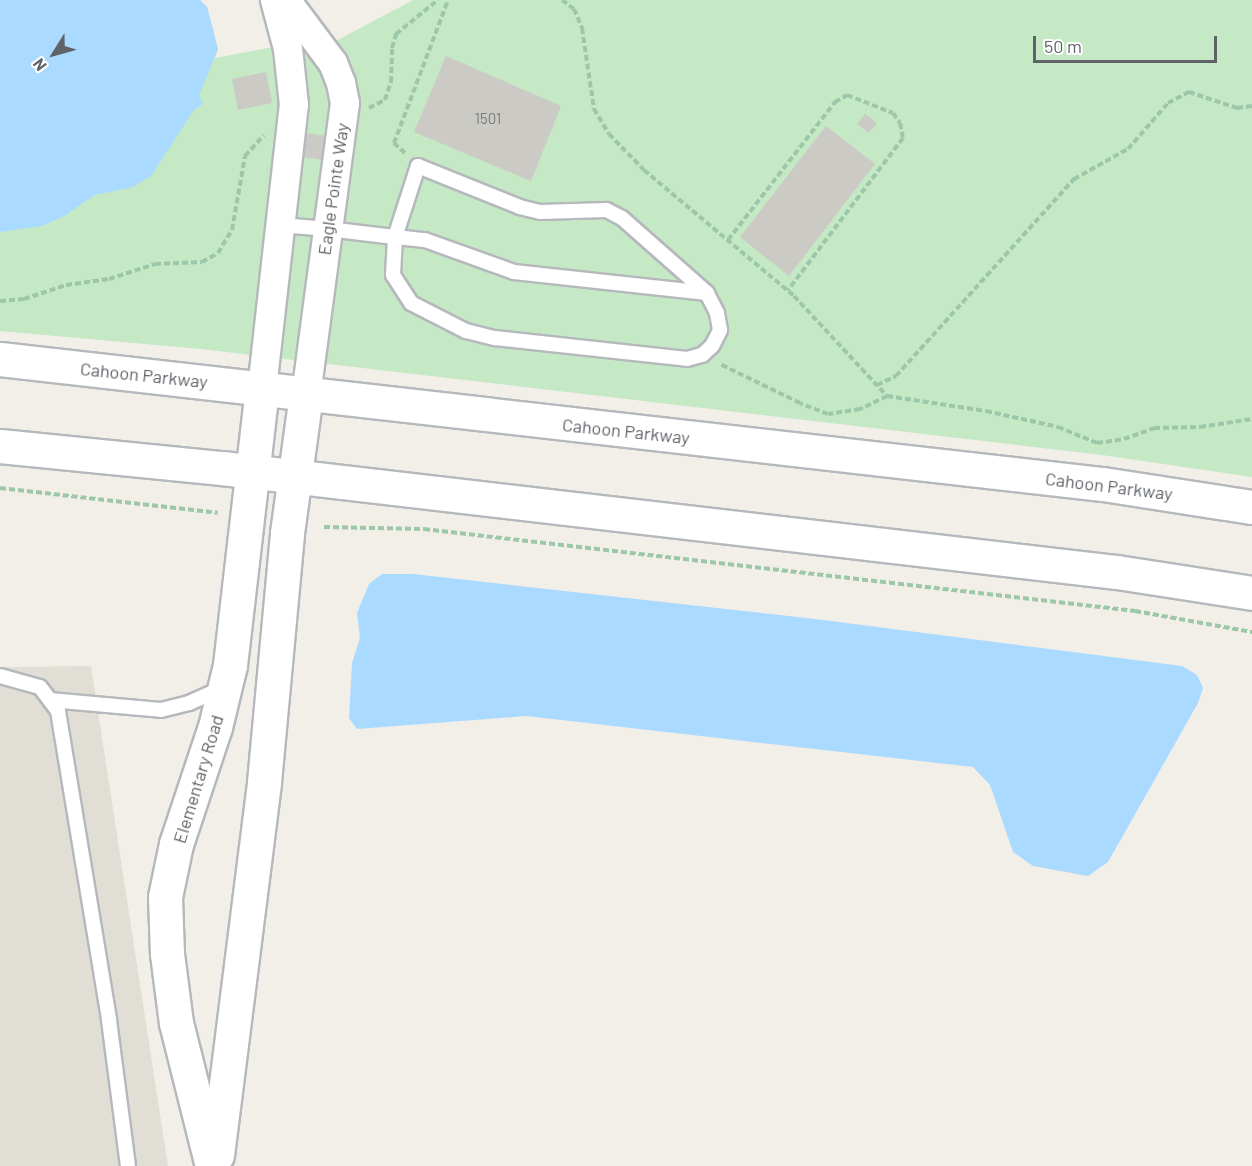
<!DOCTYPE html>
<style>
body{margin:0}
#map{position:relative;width:1252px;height:1166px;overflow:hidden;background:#f1efe8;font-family:Barlow,sans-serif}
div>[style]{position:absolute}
.education>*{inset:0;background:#e1ded6}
.green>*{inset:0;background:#c5e8c5}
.water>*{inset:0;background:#aadaff}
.building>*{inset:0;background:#cccac5}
.path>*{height:4px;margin-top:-2px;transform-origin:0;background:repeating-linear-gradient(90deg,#9cc7a9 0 6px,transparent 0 9px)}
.roads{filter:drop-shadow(2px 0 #b5b8bc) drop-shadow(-2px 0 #b5b8bc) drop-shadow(0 2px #b5b8bc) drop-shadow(0 -2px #b5b8bc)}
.service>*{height:14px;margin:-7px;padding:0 7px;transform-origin:7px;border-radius:7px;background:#fff}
.minor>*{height:28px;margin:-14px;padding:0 14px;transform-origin:14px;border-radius:14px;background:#fff}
.tertiary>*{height:33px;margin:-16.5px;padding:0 16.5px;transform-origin:16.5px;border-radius:16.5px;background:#fff}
span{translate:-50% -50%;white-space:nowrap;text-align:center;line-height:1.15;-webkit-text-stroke:6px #fff;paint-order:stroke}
.number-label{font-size:15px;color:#7a7d7f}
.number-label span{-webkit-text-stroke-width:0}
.street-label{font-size:18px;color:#5f6368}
.north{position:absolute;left:24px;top:24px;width:60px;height:60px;-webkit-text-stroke:4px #fff;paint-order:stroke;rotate:233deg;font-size:16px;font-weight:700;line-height:24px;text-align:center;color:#5f6368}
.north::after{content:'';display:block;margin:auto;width:21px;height:27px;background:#5f6368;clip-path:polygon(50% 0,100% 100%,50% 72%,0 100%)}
.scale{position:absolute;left:1033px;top:36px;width:184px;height:27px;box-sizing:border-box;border:3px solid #5f6368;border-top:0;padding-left:8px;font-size:18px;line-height:21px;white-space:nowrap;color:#5f6368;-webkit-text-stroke:4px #fff;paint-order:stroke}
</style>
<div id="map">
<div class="education">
<i style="clip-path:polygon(91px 666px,168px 1166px,0 1166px,0 667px)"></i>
</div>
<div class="green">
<i style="clip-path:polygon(0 0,200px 0,207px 7px,218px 49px,215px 58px,268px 48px,336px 41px,413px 0,1252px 0,1252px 477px,1102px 455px,201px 349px,0 331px)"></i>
</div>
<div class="water">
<i style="clip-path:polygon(0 0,200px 0,207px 7px,218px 49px,199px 95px,203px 104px,194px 110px,151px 176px,133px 187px,95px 195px,64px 216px,42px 226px,0 232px)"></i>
<i style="clip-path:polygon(382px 574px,413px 574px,815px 619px,1182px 666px,1197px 675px,1203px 688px,1198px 703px,1108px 862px,1088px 876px,1033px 866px,1013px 852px,990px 785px,973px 767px,526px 716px,357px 729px,349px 718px,352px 663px,360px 638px,357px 613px,369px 584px)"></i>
</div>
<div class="building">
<i style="clip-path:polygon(446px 56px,561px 106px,531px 181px,414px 132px)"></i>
<i style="clip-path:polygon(266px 72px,272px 103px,238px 110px,232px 79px)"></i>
<i style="clip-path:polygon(865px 114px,877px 123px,869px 133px,857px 124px)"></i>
<i style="clip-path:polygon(826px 126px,875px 164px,789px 276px,740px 237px)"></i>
<i style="clip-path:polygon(306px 133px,327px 136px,324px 160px,303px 157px)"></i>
</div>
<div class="path">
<i style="left:562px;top:0;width:15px;rotate:37deg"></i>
<i style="left:574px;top:9px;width:21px;rotate:67deg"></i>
<i style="left:582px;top:28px;width:82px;rotate:81.6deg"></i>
<i style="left:594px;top:109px;width:29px;rotate:59deg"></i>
<i style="left:609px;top:134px;width:50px;rotate:45.8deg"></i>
<i style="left:644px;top:170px;width:196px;rotate:40deg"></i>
<i style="left:794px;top:296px;width:137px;rotate:47.1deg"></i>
<i style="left:887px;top:396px;width:30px;rotate:154deg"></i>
<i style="left:860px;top:409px;width:32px;rotate:171deg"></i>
<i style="left:828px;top:414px;width:30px;rotate:-159deg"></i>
<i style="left:800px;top:403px;width:89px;rotate:-154deg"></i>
<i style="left:369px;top:108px;width:18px;rotate:-27deg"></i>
<i style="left:385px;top:100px;width:19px;rotate:-72deg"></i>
<i style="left:391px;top:82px;width:34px;rotate:-88deg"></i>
<i style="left:392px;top:48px;width:15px;rotate:-74deg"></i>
<i style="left:396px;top:34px;width:54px;rotate:-39deg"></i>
<i style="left:405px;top:153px;width:15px;rotate:-138deg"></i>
<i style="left:394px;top:143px;width:153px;rotate:-69.3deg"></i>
<i style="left:728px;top:240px;width:175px;rotate:-52.2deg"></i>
<i style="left:835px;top:102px;width:14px;rotate:-30deg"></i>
<i style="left:847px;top:95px;width:49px;rotate:21.4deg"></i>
<i style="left:893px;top:113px;width:12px;rotate:55deg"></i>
<i style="left:900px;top:123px;width:15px;rotate:79deg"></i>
<i style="left:903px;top:138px;width:191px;rotate:127.1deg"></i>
<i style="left:0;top:301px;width:24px;rotate:-5deg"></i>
<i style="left:24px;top:299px;width:44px;rotate:-18.4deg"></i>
<i style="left:66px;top:285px;width:43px;rotate:-7.9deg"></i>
<i style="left:109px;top:279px;width:48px;rotate:-18.1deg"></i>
<i style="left:155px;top:264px;width:47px;rotate:-2.4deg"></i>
<i style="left:202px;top:262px;width:18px;rotate:-29deg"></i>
<i style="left:218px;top:253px;width:27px;rotate:-59deg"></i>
<i style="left:232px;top:230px;width:75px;rotate:-80deg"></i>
<i style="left:245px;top:156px;width:28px;rotate:-48deg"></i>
<i style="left:877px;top:385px;width:21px;rotate:-25deg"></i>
<i style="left:896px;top:376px;width:266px;rotate:-47.9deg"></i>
<i style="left:1074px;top:179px;width:62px;rotate:-29.1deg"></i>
<i style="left:1128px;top:149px;width:61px;rotate:-49deg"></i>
<i style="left:1168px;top:103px;width:24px;rotate:-28deg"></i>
<i style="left:1189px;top:92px;width:51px;rotate:18.4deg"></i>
<i style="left:1237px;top:108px;width:15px;rotate:-8deg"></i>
<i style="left:887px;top:396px;width:100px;rotate:8.6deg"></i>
<i style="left:986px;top:411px;width:74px;rotate:12.5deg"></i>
<i style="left:1058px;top:427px;width:42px;rotate:22.3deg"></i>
<i style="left:1097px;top:443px;width:27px;rotate:-8deg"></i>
<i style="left:1124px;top:439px;width:32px;rotate:-20deg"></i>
<i style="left:1154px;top:428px;width:46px;rotate:-1.2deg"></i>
<i style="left:1200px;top:427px;width:53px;rotate:-8.7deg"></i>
<i style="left:0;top:488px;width:219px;rotate:6.5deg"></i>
<i style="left:324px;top:527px;width:100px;rotate:1.1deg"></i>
<i style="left:424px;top:529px;width:716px;rotate:6.58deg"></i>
<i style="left:1135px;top:611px;width:119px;rotate:10.2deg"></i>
</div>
<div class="roads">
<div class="service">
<i style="left:281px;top:225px;width:47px;rotate:4.9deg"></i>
<i style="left:328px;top:229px;width:67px;rotate:6.8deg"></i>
<i style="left:395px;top:237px;width:30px;rotate:6deg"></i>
<i style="left:425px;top:240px;width:95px;rotate:19.8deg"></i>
<i style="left:514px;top:272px;width:194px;rotate:6.2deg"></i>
<i style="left:707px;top:293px;width:113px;rotate:-138.6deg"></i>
<i style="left:622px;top:218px;width:18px;rotate:-153deg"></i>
<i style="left:606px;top:210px;width:66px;rotate:178.3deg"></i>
<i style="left:540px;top:212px;width:21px;rotate:-166deg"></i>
<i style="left:520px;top:207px;width:110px;rotate:-158.1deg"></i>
<i style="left:418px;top:166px;width:75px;rotate:107.9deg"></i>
<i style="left:395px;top:237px;width:38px;rotate:93deg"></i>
<i style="left:393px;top:275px;width:33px;rotate:57deg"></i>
<i style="left:411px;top:303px;width:62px;rotate:27deg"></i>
<i style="left:466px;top:331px;width:30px;rotate:14deg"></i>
<i style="left:495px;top:338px;width:193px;rotate:6.2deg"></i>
<i style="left:687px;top:359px;width:16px;rotate:-15deg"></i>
<i style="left:702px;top:355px;width:13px;rotate:-42deg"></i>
<i style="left:712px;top:346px;width:18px;rotate:-63deg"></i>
<i style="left:720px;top:330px;width:17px;rotate:-100deg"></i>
<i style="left:717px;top:313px;width:22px;rotate:-117deg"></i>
<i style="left:0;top:676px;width:41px;rotate:15.4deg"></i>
<i style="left:40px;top:687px;width:30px;rotate:53deg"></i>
<i style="left:58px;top:711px;width:313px;rotate:80.6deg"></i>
<i style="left:109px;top:1020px;width:147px;rotate:82.6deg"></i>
<i style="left:50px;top:700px;width:111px;rotate:5.1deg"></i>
<i style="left:161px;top:710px;width:29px;rotate:-14deg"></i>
<i style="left:189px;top:703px;width:35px;rotate:-24deg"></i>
</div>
<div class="minor">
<i style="left:286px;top:0;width:79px;rotate:53.3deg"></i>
<i style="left:333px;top:63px;width:22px;rotate:68deg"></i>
<i style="left:341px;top:83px;width:20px;rotate:79deg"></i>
<i style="left:345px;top:103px;width:294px;rotate:97.6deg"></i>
<i style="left:262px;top:389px;width:286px;rotate:-83.6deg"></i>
<i style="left:294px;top:105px;width:56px;rotate:-96.1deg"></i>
<i style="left:288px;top:49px;width:51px;rotate:-104.9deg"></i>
</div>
<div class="tertiary">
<i style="left:0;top:359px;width:1110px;rotate:6.47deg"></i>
<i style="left:1103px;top:484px;width:151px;rotate:8.8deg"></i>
<i style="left:0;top:446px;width:223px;rotate:5.7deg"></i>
<i style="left:222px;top:468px;width:901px;rotate:6.63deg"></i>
<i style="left:1117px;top:572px;width:137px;rotate:8.8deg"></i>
<i style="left:217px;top:1155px;width:376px;rotate:-82.8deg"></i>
<i style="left:264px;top:782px;width:250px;rotate:-84.7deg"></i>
<i style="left:287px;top:533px;width:140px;rotate:-82.2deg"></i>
<i style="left:212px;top:1166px;width:147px;rotate:-104.1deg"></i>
<i style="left:176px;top:1023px;width:70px;rotate:-97.4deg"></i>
<i style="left:167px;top:954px;width:57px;rotate:-92deg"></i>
<i style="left:165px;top:897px;width:54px;rotate:-78.3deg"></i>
<i style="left:176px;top:844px;width:123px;rotate:-71.6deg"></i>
<i style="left:215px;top:727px;width:64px;rotate:-76.4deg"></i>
<i style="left:230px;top:665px;width:278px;rotate:-83.4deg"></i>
</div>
</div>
<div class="number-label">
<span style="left:488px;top:119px">1501</span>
</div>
<div class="street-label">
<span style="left:333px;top:189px;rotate:-82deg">Eagle Pointe Way</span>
<span style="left:144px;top:375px;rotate:6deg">Cahoon Parkway</span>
<span style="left:626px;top:431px;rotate:6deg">Cahoon Parkway</span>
<span style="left:1109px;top:486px;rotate:7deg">Cahoon Parkway</span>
<span style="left:198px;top:779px;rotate:-73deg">Elementary Road</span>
</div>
<div class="north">N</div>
<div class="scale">50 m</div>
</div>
